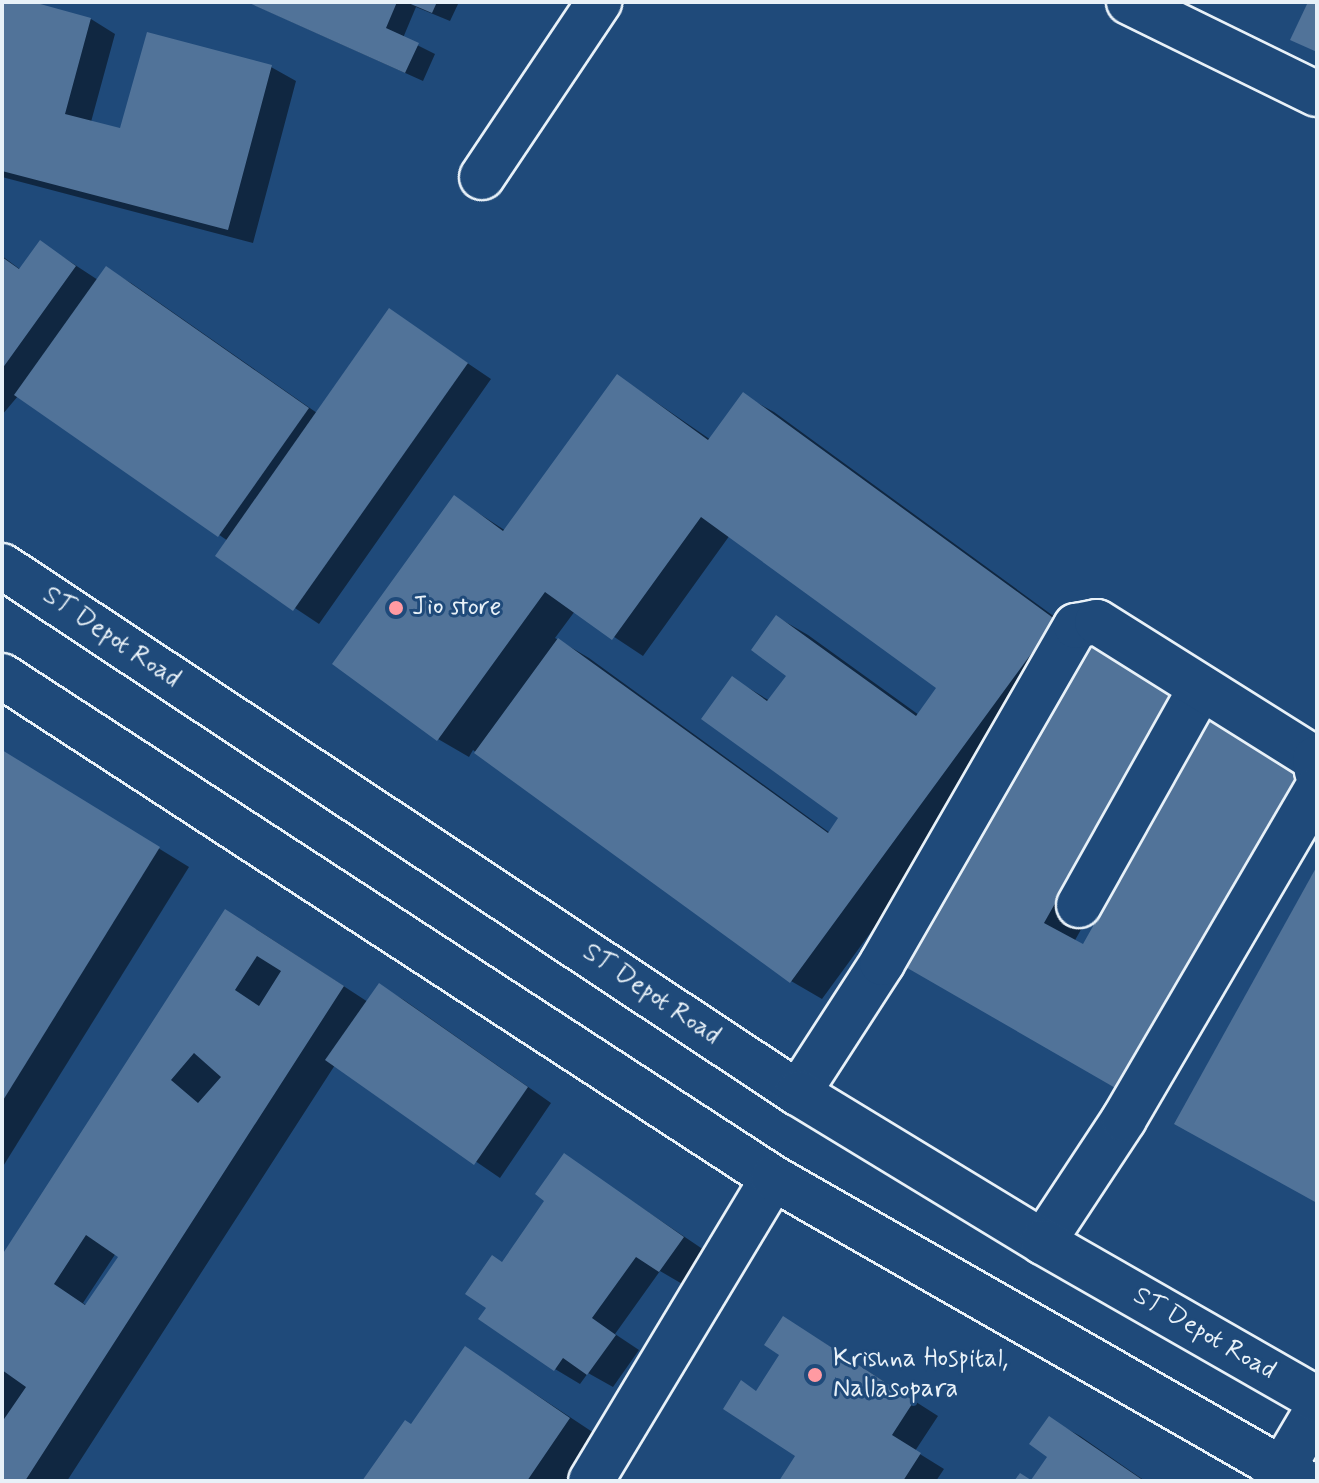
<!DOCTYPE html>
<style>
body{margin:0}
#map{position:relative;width:1319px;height:1483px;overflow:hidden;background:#1f4a7a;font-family:Mynerve,sans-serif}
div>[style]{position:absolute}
.shadow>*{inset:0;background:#0007}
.building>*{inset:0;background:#517399}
.roads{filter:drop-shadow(2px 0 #e8f1f8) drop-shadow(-2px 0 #e8f1f8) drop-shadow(0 2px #e8f1f8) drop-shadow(0 -2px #e8f1f8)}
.street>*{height:44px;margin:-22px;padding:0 22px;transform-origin:22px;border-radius:22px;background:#1f4a7a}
.secondary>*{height:44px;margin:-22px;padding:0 22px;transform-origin:22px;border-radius:22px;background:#1f4a7a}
.dots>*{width:22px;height:22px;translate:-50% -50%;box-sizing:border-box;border:4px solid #1f4a7a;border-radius:50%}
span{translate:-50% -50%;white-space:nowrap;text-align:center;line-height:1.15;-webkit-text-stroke:6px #1f4a7a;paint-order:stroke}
.poi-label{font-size:26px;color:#e8f1f8}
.left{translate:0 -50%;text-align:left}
.street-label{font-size:26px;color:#e8f1f8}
.frame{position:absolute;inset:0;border:4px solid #e8f1f8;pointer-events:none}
</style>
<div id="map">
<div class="shadow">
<i style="clip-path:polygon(2px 2px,25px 2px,91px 19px,115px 34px,91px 122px,122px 130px,271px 67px,296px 81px,253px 243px,2px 177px)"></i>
<i style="clip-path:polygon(248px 2px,459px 2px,450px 21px,416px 7px,403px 38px,435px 54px,423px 81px)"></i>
<i style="clip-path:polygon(40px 242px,98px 280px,106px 269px,131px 283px,317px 413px,389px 310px,491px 379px,319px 624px,217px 556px,228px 541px,18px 396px,2px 415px,2px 256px,21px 270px)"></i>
<i style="clip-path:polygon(evenodd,618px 376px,711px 440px,743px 395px,774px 412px,1085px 639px,822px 999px,791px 981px,473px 750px,469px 757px,438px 739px,455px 498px,506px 531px,618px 376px,730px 535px,939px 688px,919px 715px,808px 635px,777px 617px,789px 675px,770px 701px,732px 678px,841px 817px,830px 833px,589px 658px,555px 638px,575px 611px,643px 656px,730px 535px)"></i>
<i style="clip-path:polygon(1209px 702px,1074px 942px,1084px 947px,1317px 822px,1155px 1109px,900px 961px)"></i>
<i style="clip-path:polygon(2px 752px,189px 867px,2px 1168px)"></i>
<i style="clip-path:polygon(evenodd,256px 929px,368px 1002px,380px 986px,404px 1000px,551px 1103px,500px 1178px,335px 1065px,67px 1481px,2px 1481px,2px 1258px,256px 929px,116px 1253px,121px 1256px,88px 1306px,83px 1303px,116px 1253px)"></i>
<i style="clip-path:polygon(565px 1156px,707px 1252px,684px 1285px,660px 1271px,615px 1334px,639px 1350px,613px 1387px,588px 1373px,580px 1384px,555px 1369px,489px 1308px,503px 1264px,547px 1200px)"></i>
<i style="clip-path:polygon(808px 1333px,938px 1416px,915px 1451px,944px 1469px,936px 1481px,781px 1481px,798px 1456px,758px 1393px)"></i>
<i style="clip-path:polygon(466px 1348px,600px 1437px,569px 1481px,365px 1481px,412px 1426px)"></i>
<i style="clip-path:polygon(1049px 1419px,1080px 1436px,1145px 1481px,1033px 1481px,1050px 1456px)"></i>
</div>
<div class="building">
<i style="clip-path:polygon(2px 2px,33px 2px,91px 18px,65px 114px,120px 128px,147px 32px,272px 65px,228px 230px,2px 171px)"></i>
<i style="clip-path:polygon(247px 2px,397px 2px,386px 28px,419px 43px,405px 73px)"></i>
<i style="clip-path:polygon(406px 2px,437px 2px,432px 13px)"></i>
<i style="clip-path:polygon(1308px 2px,1317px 2px,1317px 52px,1290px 40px)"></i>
<i style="clip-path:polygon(40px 240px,76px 266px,2px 369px,2px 257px,19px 269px)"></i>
<i style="clip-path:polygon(106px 266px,309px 408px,218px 537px,14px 395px)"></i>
<i style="clip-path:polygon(389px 308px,468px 363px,293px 611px,215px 556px)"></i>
<i style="clip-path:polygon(617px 374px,708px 440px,743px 392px,1056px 620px,790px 983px,474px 753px,558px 638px,828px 833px,838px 818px,701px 719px,732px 676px,767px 701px,786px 676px,751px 650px,776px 615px,916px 716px,936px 688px,701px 517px,612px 640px,545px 592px,437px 741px,332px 664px,454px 495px,503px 531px)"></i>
<i style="clip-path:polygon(1089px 637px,1180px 682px,1044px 923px,1083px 944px,1210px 718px,1305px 771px,1124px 1093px,897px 962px)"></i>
<i style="clip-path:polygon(2px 750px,160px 847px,2px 1102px)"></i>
<i style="clip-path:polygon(1317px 866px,1317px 1203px,1174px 1124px)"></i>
<i style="clip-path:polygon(evenodd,225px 909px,344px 986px,25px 1481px,2px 1481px,2px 1422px,26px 1387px,2px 1370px,2px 1255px,225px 909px,257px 956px,281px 971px,259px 1006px,235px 990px,257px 956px,225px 909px,194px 1053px,221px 1077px,198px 1103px,171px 1080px,194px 1053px,225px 909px,86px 1235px,118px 1257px,85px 1305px,54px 1284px,86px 1235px)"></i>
<i style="clip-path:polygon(379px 983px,528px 1087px,474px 1165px,325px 1060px)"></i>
<i style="clip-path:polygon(564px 1153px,684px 1237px,659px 1272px,636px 1257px,592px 1318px,616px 1335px,587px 1375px,563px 1358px,554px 1371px,478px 1319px,486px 1308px,465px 1294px,492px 1255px,502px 1262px,544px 1201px,535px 1194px)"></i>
<i style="clip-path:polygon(783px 1316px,914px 1401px,892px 1435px,921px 1453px,903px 1481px,779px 1481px,795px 1456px,723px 1409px,741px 1380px,756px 1391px,779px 1355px,764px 1345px)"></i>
<i style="clip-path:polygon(465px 1346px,570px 1418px,527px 1481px,362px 1481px,405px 1420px,411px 1424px)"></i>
<i style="clip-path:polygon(1049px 1416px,1144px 1481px,1014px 1481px,1020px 1473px,1031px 1480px,1047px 1457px,1029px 1444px)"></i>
</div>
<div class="roads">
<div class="street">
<i style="left:1129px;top:2px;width:209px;rotate:26.1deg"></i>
<i style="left:482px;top:177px;width:211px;rotate:-56.2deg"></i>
<i style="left:1079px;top:905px;width:249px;rotate:-60.7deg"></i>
<i style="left:798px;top:1093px;width:155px;rotate:-57.1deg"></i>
<i style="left:882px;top:963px;width:389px;rotate:-60.1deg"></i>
<i style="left:1076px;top:626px;width:21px;rotate:-11deg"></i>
<i style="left:1097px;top:622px;width:257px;rotate:32.1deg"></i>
<i style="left:1315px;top:759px;width:13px;rotate:81deg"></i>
<i style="left:1043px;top:1242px;width:147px;rotate:-56.6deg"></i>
<i style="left:1124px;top:1119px;width:382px;rotate:-59.7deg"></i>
<i style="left:591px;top:1481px;width:353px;rotate:-59deg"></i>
<i style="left:1275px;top:1481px;width:82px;rotate:-59.4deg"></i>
</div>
<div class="secondary">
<i style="left:2px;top:566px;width:955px;rotate:33.51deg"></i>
<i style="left:798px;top:1093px;width:287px;rotate:31.3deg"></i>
<i style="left:1043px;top:1242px;width:316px;rotate:29.8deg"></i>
<i style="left:2px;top:676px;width:920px;rotate:33.07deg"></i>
<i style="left:773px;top:1178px;width:610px;rotate:29.76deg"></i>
</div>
</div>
<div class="dots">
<i style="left:396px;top:608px;background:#ff9aa2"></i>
<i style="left:815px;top:1375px;background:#ff9aa2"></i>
</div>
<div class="poi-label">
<span class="left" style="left:412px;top:608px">Jio store</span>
<span class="left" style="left:833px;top:1375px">Krishna Hospital,<br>Nallasopara</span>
</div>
<div class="street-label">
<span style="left:111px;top:638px;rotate:34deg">ST Depot Road</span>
<span style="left:651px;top:995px;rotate:34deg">ST Depot Road</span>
<span style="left:1204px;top:1334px;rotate:30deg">ST Depot Road</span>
</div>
<div class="frame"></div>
</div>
